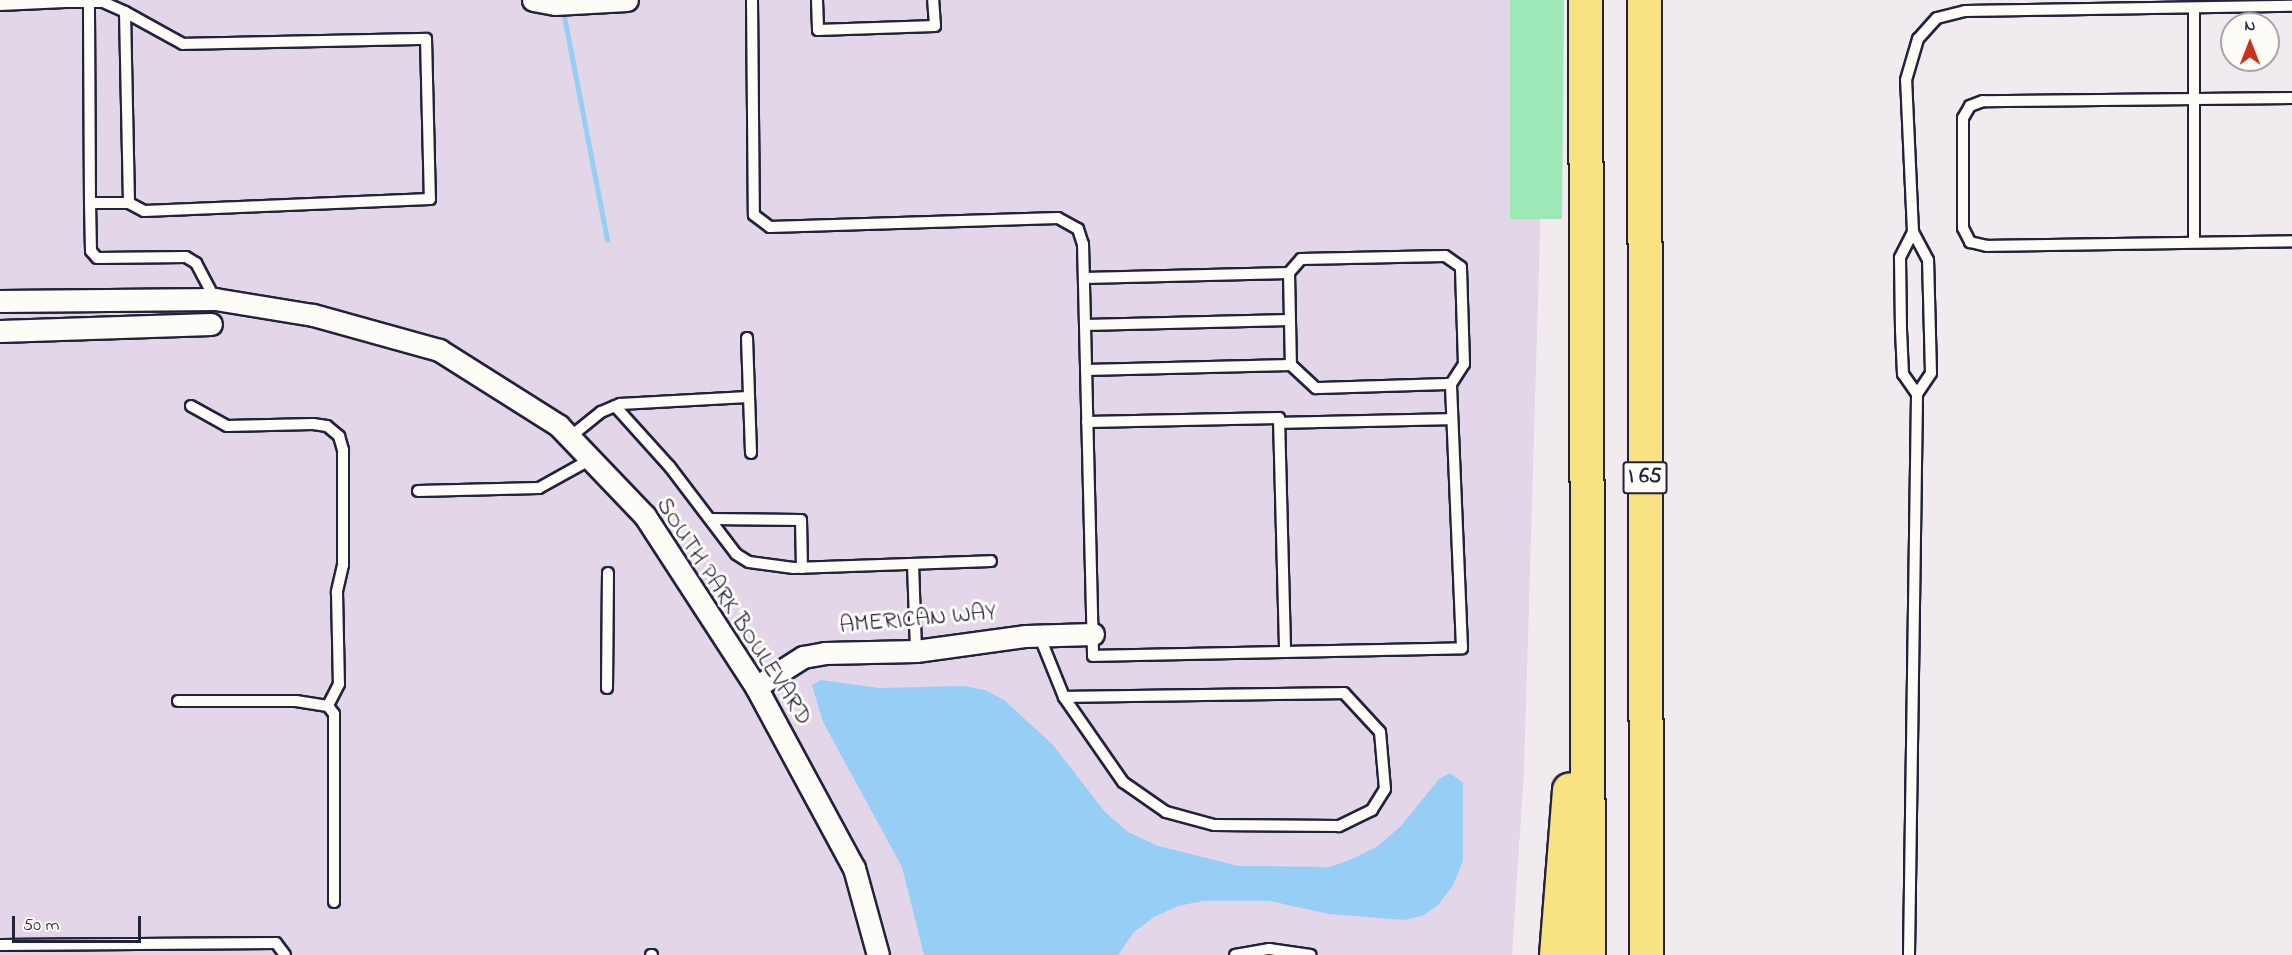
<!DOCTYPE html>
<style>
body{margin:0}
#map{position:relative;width:2292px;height:955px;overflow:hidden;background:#f1ebf0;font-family:"Indie Flower",sans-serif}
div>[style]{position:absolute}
.built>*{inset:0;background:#e2d6e8}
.green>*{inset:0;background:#9ee7b7}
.water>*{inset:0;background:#97cef6}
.stream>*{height:5px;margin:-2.5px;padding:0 2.5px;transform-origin:2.5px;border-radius:2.5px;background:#97cef6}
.roads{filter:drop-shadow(2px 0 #22223b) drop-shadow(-2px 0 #22223b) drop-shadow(0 2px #22223b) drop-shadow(0 -2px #22223b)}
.service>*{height:10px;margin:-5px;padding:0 5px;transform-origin:5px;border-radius:5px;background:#fdfcf7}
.minor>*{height:21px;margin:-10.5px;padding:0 10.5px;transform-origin:10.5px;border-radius:10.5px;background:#fdfcf7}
.motorway>*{height:33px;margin:-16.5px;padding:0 16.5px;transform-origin:16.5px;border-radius:16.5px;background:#f8e281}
span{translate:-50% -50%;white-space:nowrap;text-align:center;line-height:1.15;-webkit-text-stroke:6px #fdfcf7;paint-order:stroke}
.shield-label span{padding:2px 4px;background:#fdfcf7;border:2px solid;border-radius:4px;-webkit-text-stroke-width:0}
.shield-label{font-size:22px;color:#22223b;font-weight:700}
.street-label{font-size:24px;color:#22223b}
.north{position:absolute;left:2220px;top:12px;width:60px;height:60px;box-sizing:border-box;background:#fdfcf7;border:2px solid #a5a5ac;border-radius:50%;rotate:0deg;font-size:16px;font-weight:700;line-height:24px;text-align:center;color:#22223b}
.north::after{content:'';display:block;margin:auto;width:21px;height:27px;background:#c8321e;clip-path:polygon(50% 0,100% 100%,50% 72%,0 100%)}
.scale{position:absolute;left:12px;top:916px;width:129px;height:27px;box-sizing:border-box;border:3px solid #22223b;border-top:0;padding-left:8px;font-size:18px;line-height:21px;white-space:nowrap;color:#22223b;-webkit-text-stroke:4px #fdfcf7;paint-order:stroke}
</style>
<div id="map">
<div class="built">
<i style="clip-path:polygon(0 0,1547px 0,1524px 771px,1512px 955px,0 955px)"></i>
</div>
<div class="green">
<i style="clip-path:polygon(1510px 0,1564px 0,1562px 219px,1510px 219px)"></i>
</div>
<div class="water">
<i style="clip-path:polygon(821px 680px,879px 688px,964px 686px,985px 690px,1004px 700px,1053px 745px,1105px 812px,1128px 832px,1158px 846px,1238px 866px,1330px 867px,1352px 859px,1378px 846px,1401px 826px,1439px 779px,1450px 773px,1463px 783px,1463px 861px,1453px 885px,1438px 905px,1422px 916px,1404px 920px,1329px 914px,1270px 901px,1203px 901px,1178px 906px,1154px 917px,1134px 932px,1118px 955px,924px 955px,902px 867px,823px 722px,812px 685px)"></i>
</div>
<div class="stream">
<i style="left:563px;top:11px;width:233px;rotate:79.1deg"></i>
</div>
<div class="roads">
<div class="service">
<i style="left:752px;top:0;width:215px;rotate:89.5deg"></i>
<i style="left:754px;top:215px;width:20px;rotate:37deg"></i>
<i style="left:770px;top:227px;width:288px;rotate:-1.8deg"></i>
<i style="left:1058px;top:218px;width:23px;rotate:29deg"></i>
<i style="left:1078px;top:229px;width:16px;rotate:72deg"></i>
<i style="left:1083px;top:244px;width:412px;rotate:88.6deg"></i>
<i style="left:1093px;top:656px;width:369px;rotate:-1.2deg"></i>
<i style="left:1462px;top:648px;width:264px;rotate:-92.4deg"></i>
<i style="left:1451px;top:384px;width:24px;rotate:-57deg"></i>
<i style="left:1464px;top:364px;width:97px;rotate:-91.8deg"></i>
<i style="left:1461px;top:267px;width:19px;rotate:-145deg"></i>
<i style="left:1445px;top:256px;width:144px;rotate:178.8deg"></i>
<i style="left:1301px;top:259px;width:18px;rotate:131deg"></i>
<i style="left:1289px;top:273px;width:205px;rotate:178.6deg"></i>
<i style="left:817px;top:0;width:30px;rotate:88deg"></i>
<i style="left:818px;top:30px;width:117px;rotate:-2deg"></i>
<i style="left:935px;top:26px;width:26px;rotate:-94deg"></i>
<i style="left:0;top:5px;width:65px;rotate:-2.6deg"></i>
<i style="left:65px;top:2px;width:38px"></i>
<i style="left:103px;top:2px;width:24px;rotate:24deg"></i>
<i style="left:125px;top:12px;width:191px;rotate:88.8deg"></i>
<i style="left:129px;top:203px;width:39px;rotate:180deg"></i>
<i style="left:90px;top:203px;width:201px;rotate:-90.3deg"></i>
<i style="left:2194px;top:8px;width:234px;rotate:90deg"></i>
<i style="left:125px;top:12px;width:66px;rotate:28.9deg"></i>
<i style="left:183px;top:44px;width:243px;rotate:-1.2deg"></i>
<i style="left:426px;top:39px;width:160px;rotate:88.6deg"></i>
<i style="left:430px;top:199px;width:286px;rotate:177.6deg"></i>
<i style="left:144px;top:211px;width:17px;rotate:-152deg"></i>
<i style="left:2292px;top:98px;width:309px;rotate:179.4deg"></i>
<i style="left:1983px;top:101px;width:14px;rotate:159deg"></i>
<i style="left:1970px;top:106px;width:14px;rotate:120deg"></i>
<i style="left:1963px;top:118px;width:110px;rotate:90deg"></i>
<i style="left:1963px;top:228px;width:16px;rotate:63deg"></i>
<i style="left:1970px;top:242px;width:17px;rotate:13deg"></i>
<i style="left:1987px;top:246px;width:305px;rotate:-0.9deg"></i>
<i style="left:90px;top:203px;width:48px;rotate:88.8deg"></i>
<i style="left:91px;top:251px;width:9px;rotate:49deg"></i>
<i style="left:97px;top:258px;width:89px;rotate:-0.6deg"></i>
<i style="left:186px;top:257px;width:12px;rotate:31deg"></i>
<i style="left:196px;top:263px;width:41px;rotate:62.2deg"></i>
<i style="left:1913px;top:232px;width:29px;rotate:117deg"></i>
<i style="left:1900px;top:258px;width:72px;rotate:89.2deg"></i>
<i style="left:1901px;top:330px;width:44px;rotate:87.4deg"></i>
<i style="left:1903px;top:374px;width:24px;rotate:55deg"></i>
<i style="left:1289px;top:273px;width:92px;rotate:88.8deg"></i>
<i style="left:1291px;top:365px;width:34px;rotate:43deg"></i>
<i style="left:1316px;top:388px;width:135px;rotate:-1.7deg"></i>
<i style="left:1085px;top:325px;width:205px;rotate:-1.4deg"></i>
<i style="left:747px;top:338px;width:115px;rotate:88deg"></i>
<i style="left:1086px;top:370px;width:205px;rotate:-1.4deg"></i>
<i style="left:191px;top:406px;width:41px;rotate:29.1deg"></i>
<i style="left:227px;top:426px;width:86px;rotate:-1.3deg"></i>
<i style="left:313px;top:424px;width:14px;rotate:8deg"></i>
<i style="left:327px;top:426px;width:16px;rotate:40deg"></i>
<i style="left:339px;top:436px;width:15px;rotate:74deg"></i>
<i style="left:343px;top:450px;width:115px;rotate:90deg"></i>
<i style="left:343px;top:565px;width:28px;rotate:103deg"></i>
<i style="left:337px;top:592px;width:92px;rotate:88.8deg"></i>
<i style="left:339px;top:684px;width:25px;rotate:117deg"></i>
<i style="left:615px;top:406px;width:82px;rotate:48deg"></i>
<i style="left:670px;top:467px;width:109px;rotate:52.8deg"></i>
<i style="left:736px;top:554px;width:15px;rotate:32deg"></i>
<i style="left:749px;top:562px;width:45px;rotate:7.6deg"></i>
<i style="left:794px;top:568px;width:197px;rotate:-2deg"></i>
<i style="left:1087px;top:422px;width:192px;rotate:-1.2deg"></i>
<i style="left:1279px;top:418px;width:234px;rotate:88.5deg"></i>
<i style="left:1279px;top:423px;width:173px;rotate:-1.3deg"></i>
<i style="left:570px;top:437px;width:40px;rotate:-39deg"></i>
<i style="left:601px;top:412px;width:21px;rotate:-23deg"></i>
<i style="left:620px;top:404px;width:128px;rotate:-3.1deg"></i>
<i style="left:418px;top:491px;width:121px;rotate:-1.4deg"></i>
<i style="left:539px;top:488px;width:60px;rotate:-29.1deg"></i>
<i style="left:710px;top:519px;width:91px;rotate:0.6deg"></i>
<i style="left:801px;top:520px;width:48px;rotate:88.8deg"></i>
<i style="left:913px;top:564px;width:87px;rotate:88deg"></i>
<i style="left:1039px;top:635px;width:67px;rotate:68deg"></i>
<i style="left:1064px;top:697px;width:280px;rotate:-0.8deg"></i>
<i style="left:1344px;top:693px;width:53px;rotate:47.3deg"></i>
<i style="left:1380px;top:732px;width:57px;rotate:85deg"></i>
<i style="left:1385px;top:789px;width:25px;rotate:122deg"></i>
<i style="left:1372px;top:810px;width:37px;rotate:154deg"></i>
<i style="left:1339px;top:826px;width:125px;rotate:-179.5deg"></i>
<i style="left:1214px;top:825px;width:50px;rotate:-164.8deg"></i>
<i style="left:1166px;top:812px;width:52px;rotate:-145.1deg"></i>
<i style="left:1123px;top:782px;width:103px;rotate:-124.8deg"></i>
<i style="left:607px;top:688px;width:115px;rotate:-89.5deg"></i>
<i style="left:178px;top:701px;width:118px"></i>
<i style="left:296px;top:701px;width:32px;rotate:9deg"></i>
<i style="left:328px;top:706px;width:10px;rotate:53deg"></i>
<i style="left:334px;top:714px;width:188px;rotate:90deg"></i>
<i style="left:0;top:945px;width:276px;rotate:-0.4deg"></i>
<i style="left:276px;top:943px;width:15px;rotate:53deg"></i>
<i style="left:651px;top:955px;width:1px"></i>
<i style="left:1235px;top:955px;width:35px;rotate:-10deg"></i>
<i style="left:1269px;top:949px;width:42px;rotate:8.1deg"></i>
<i style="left:1909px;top:955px;width:561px;rotate:-89.18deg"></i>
<i style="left:1917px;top:394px;width:25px;rotate:-56deg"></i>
<i style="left:1931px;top:373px;width:113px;rotate:-91.5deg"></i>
<i style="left:1928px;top:260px;width:32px;rotate:-118deg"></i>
<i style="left:1913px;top:232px;width:152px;rotate:-92.6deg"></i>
<i style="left:1906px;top:80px;width:43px;rotate:-73.7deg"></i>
<i style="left:1918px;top:39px;width:28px;rotate:-48deg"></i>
<i style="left:1937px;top:18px;width:29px;rotate:-14deg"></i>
<i style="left:1965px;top:11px;width:327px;rotate:-0.9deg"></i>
</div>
<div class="minor">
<i style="left:533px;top:0;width:22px;rotate:10deg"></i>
<i style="left:555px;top:4px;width:72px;rotate:-3.2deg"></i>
<i style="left:0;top:301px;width:215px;rotate:-0.5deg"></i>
<i style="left:215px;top:299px;width:99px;rotate:9.3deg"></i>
<i style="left:313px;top:315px;width:131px;rotate:15.5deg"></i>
<i style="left:439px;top:350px;width:142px;rotate:32.3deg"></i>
<i style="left:559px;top:426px;width:124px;rotate:46.3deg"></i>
<i style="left:645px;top:516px;width:204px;rotate:57deg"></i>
<i style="left:756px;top:687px;width:206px;rotate:61.6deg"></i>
<i style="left:854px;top:868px;width:90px;rotate:74.6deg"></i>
<i style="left:0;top:331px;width:211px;rotate:-1.9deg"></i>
<i style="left:756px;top:687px;width:56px;rotate:-32.6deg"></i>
<i style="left:803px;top:657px;width:22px;rotate:-10deg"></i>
<i style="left:825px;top:653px;width:91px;rotate:-1.3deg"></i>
<i style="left:916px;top:651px;width:111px;rotate:-7.8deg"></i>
<i style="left:1026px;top:636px;width:67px;rotate:-1.7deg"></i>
</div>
<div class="motorway">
<i style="left:1585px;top:0;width:955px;rotate:89.82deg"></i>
<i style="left:1644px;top:0;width:955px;rotate:89.88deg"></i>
<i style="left:1556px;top:955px;width:166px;rotate:-85.5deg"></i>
</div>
</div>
<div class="shield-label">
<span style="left:1645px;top:478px">I 65</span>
</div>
<div class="street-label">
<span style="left:733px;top:612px;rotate:57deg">SOUTH PARK BOULEVARD</span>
<span style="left:918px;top:620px;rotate:-5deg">AMERICAN WAY</span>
</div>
<div class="north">N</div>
<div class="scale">50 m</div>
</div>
